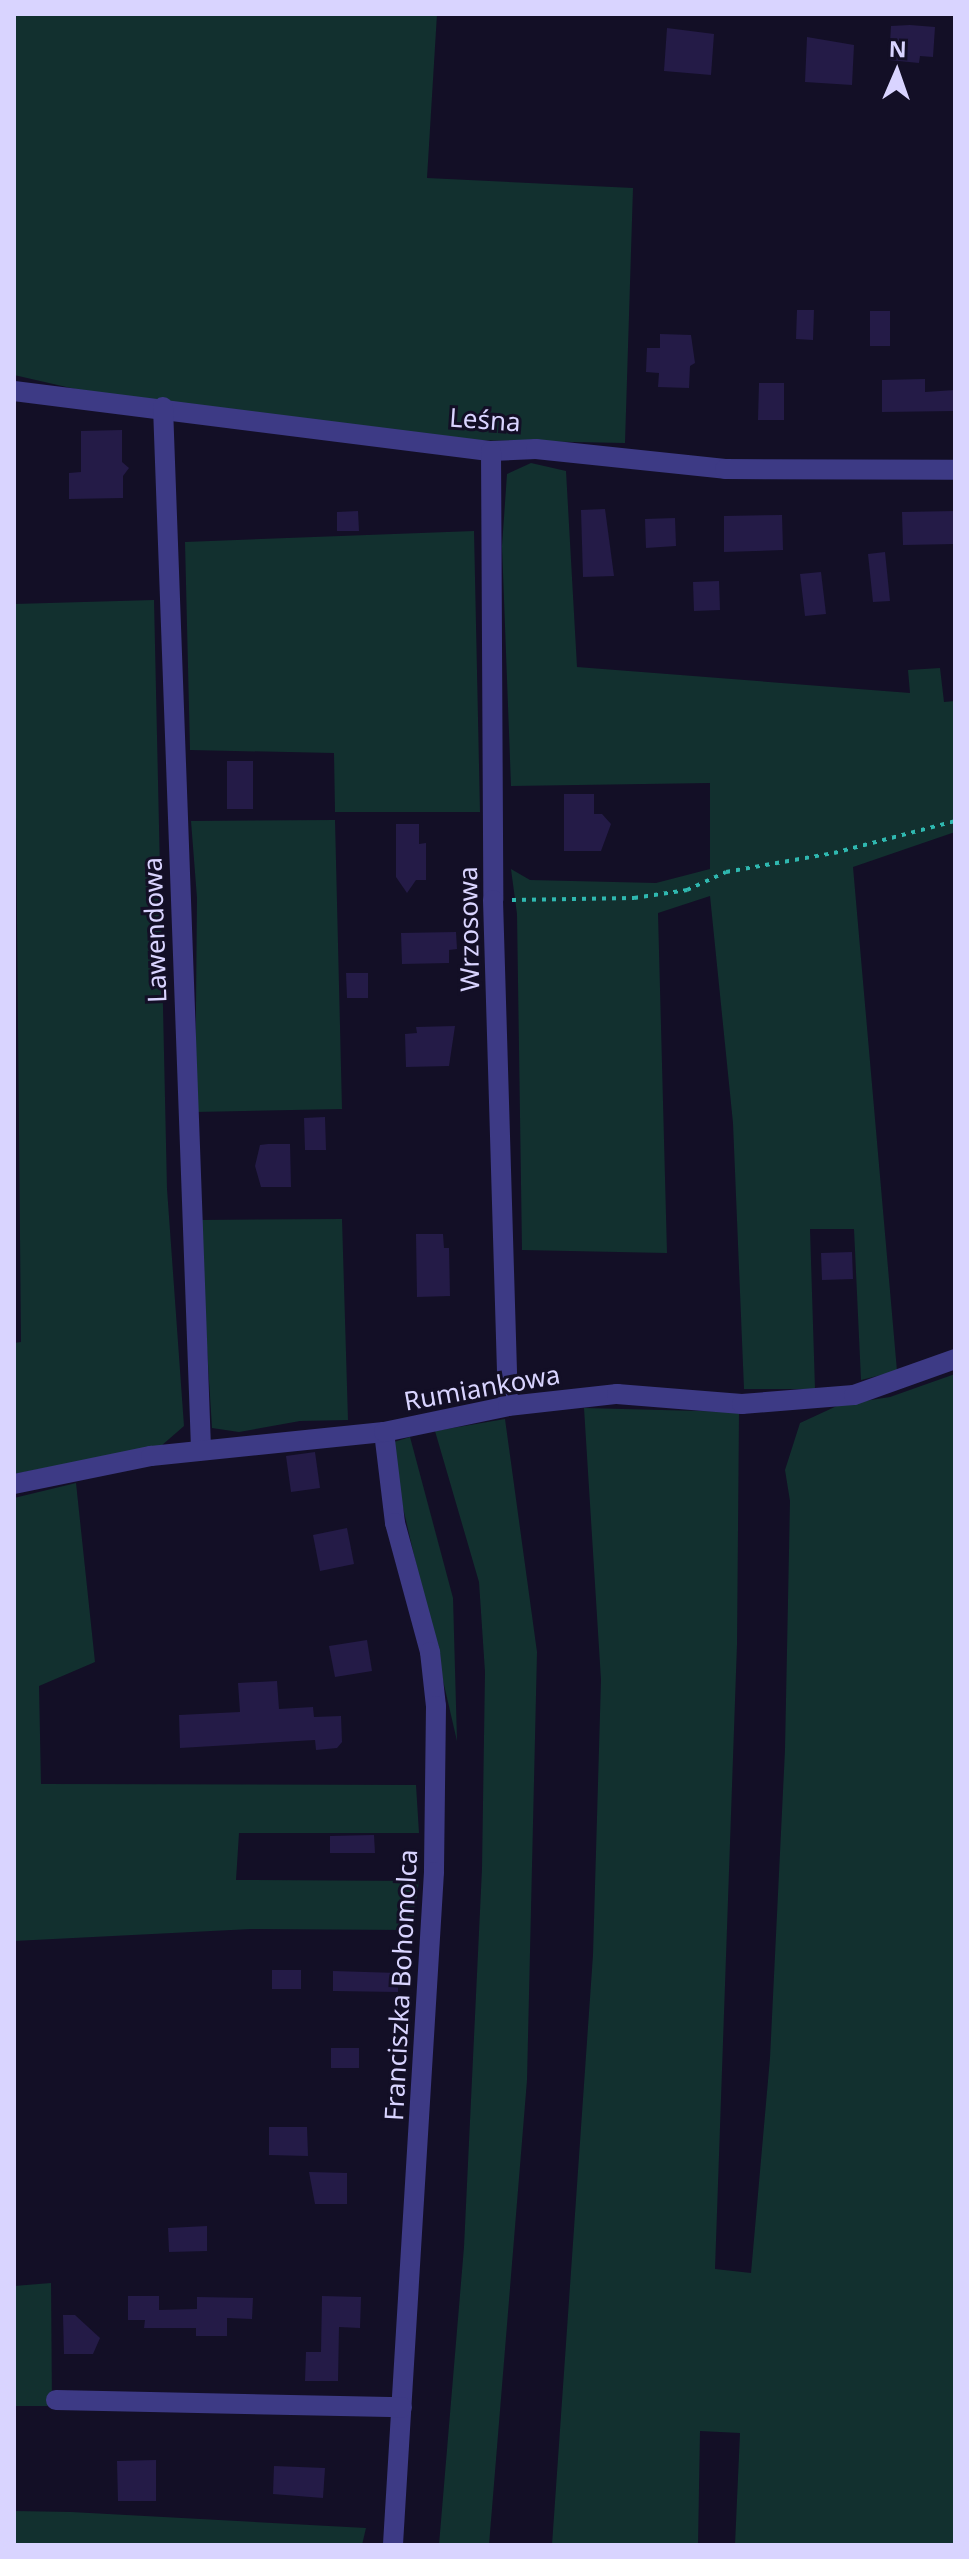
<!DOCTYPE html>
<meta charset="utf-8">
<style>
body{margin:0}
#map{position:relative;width:969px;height:2559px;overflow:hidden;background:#130f26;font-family:"Noto Sans",sans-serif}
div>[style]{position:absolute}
.green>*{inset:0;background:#12302f}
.building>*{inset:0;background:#241b47}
.path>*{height:4px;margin-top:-2px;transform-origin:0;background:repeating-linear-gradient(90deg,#2fb8b0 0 4px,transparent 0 10px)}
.minor>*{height:20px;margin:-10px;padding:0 10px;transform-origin:10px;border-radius:10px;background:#3d3a85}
span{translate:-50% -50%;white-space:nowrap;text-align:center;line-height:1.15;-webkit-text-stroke:6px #130f26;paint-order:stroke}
.street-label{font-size:26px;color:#d9d4ff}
.frame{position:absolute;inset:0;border:16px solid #d9d4ff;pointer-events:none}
.north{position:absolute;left:857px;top:32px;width:80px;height:80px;-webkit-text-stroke:6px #130f26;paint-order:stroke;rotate:2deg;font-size:22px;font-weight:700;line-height:32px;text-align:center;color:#d9d4ff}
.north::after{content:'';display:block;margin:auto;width:28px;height:36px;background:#d9d4ff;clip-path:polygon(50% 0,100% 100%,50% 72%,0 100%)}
</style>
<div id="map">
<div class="green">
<i style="clip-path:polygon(14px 14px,437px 14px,427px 178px,633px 188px,625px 443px,468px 440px,97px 394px,14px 375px)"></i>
<i style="clip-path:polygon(531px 463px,566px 471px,577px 667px,910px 693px,908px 670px,940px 668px,944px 702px,955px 701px,955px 832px,853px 867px,897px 1371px,861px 1380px,854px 1229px,810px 1229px,815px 1389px,744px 1389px,733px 1123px,710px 896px,658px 913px,667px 1253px,522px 1250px,517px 914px,511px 869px,530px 880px,656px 883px,710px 869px,710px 783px,511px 786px,502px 546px,507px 474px)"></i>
<i style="clip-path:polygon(474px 531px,480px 812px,335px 812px,334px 753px,190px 750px,185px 542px)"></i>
<i style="clip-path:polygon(154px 600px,167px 1189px,184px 1426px,161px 1446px,14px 1474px,14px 1343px,21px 1342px,14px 604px)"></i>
<i style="clip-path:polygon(335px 820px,342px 1109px,195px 1112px,197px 898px,191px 821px)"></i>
<i style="clip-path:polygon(342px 1219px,348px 1420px,300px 1421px,239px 1432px,212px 1428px,199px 1220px)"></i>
<i style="clip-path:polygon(955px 1374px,955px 2545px,735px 2545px,740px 2433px,700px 2431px,698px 2545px,552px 2545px,593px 1955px,601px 1680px,584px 1408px,739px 1412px,737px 1644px,715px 2269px,751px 2273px,770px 2058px,785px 1750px,790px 1501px,785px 1470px,800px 1423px,839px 1405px,890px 1397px)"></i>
<i style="clip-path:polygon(505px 1419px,537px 1652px,527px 2080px,489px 2545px,439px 2545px,464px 2247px,482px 1869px,485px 1672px,479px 1582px,435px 1431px)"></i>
<i style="clip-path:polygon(410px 1437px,453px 1598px,457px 1741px,401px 1499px,394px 1442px)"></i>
<i style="clip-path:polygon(76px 1483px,95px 1662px,39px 1686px,41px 1784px,416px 1785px,419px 1833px,239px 1833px,236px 1880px,419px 1881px,412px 1930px,251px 1929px,14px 1941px,14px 1498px)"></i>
<i style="clip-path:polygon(51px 2283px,52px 2406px,14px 2406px,14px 2286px)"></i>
<i style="clip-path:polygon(14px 2511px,71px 2512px,366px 2528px,362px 2545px,14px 2545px)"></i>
</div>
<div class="building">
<i style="clip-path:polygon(910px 25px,935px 27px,933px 57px,920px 56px,919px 63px,889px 60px,891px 26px)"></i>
<i style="clip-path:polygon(667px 28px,714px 34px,711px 75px,664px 71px)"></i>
<i style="clip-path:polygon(807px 37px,854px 45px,852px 85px,805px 82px)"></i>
<i style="clip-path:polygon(797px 310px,814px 310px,813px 340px,796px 339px)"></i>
<i style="clip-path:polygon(870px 311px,890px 311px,890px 346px,870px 346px)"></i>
<i style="clip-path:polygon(660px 334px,691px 335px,695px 363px,690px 366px,689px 388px,658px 387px,659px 373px,646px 372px,647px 348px,660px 348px)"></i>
<i style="clip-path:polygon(925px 379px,925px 392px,955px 390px,955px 411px,882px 412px,882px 380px)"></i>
<i style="clip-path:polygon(759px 383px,784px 383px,784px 420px,758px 420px)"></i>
<i style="clip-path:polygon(122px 430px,122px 462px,129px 468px,123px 476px,123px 498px,69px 499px,69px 473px,81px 472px,81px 431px)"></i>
<i style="clip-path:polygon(605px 509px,614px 576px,583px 577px,581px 510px)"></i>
<i style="clip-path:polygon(358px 511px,359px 531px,337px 531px,337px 512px)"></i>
<i style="clip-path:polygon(955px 511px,955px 544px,903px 545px,902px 512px)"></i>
<i style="clip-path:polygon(782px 515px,783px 550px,724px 552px,724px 516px)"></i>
<i style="clip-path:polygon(675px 518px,676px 546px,646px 548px,645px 519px)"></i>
<i style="clip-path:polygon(885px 552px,890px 601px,873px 602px,868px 554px)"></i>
<i style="clip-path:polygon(821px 572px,826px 614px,805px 616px,800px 574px)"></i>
<i style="clip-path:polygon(719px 581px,720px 610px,694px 611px,693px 582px)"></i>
<i style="clip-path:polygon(227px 761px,253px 761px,253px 809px,227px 809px)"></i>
<i style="clip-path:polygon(564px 794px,594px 794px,594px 814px,602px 814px,611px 824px,601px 851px,564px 851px)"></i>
<i style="clip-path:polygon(396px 824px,419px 824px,419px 844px,426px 843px,426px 880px,416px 880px,407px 893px,396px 877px)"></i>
<i style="clip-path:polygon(456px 932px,457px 949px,449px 950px,449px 963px,402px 964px,401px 933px)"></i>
<i style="clip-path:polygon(346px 973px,368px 973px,368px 998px,347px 998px)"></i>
<i style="clip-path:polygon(455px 1026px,449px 1066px,406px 1067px,405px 1034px,417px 1033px,416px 1027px)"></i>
<i style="clip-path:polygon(325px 1117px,326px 1150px,305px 1150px,304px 1118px)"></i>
<i style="clip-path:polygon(268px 1144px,290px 1144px,291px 1187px,261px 1187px,255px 1166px,260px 1145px)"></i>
<i style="clip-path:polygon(416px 1234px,443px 1234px,444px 1248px,449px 1248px,450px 1296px,417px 1297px)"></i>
<i style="clip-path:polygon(852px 1252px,853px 1279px,822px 1280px,821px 1253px)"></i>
<i style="clip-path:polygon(315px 1452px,320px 1488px,291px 1492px,286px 1456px)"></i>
<i style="clip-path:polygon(347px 1528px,354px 1564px,320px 1571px,313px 1535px)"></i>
<i style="clip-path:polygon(367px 1640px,372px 1671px,335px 1677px,329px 1646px)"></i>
<i style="clip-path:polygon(277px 1681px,279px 1709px,313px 1707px,314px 1717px,341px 1716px,342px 1742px,337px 1748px,316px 1750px,315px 1740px,180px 1748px,179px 1715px,240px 1712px,238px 1683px)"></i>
<i style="clip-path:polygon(374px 1835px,375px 1853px,330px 1853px,330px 1836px)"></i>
<i style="clip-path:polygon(272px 1970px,301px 1970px,301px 1989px,272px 1989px)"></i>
<i style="clip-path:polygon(333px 1971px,398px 1973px,398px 1992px,333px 1991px)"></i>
<i style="clip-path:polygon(331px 2048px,359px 2048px,359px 2068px,331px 2068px)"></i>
<i style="clip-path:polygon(269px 2127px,307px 2127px,308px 2156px,269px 2155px)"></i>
<i style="clip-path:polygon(309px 2172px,347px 2173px,347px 2204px,315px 2204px)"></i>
<i style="clip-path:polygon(207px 2226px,207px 2251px,169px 2252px,168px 2228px)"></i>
<i style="clip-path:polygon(128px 2296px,159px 2296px,159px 2310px,197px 2309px,197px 2297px,253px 2298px,252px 2319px,227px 2318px,227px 2336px,196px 2336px,196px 2328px,144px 2328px,145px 2320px,128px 2320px)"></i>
<i style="clip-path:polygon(322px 2296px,361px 2297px,360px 2328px,339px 2327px,338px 2381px,305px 2381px,306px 2352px,321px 2352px)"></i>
<i style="clip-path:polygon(63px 2315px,75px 2315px,100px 2338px,93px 2354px,64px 2354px)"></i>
<i style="clip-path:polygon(156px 2460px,156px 2501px,118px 2501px,117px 2461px)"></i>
<i style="clip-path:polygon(274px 2466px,325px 2468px,323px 2498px,273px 2494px)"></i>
</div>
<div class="path">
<i style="left:512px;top:900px;width:122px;rotate:-0.9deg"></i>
<i style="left:634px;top:898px;width:54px;rotate:-8.6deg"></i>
<i style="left:687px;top:890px;width:43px;rotate:-24.8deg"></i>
<i style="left:726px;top:872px;width:110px;rotate:-10deg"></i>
<i style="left:834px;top:853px;width:125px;rotate:-14.8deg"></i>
</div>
<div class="minor">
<i style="left:14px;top:391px;width:481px;rotate:7.2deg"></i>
<i style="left:491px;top:451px;width:45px;rotate:-2.5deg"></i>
<i style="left:536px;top:449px;width:190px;rotate:6deg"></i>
<i style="left:725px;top:469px;width:230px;rotate:0.2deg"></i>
<i style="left:163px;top:407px;width:1044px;rotate:87.91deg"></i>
<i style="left:491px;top:451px;width:449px;rotate:89.7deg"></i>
<i style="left:493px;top:900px;width:506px;rotate:88.3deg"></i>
<i style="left:384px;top:1432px;width:92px;rotate:83.1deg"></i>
<i style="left:395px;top:1523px;width:134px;rotate:74.8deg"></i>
<i style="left:430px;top:1652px;width:54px;rotate:83.7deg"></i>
<i style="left:436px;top:1706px;width:166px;rotate:90.7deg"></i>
<i style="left:434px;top:1872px;width:674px;rotate:93.49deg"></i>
<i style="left:14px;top:1484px;width:140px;rotate:-11.6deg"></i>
<i style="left:151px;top:1456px;width:234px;rotate:-5.9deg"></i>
<i style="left:384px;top:1432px;width:127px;rotate:-11.8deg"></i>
<i style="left:508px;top:1406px;width:110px;rotate:-6.3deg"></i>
<i style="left:617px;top:1394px;width:125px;rotate:4.6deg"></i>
<i style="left:742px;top:1404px;width:112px;rotate:-4.6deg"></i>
<i style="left:854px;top:1395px;width:107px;rotate:-19.6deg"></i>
<i style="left:56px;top:2400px;width:346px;rotate:1.2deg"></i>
</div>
<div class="street-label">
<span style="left:485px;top:420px;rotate:4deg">Leśna</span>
<span style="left:469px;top:929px;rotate:-91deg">Wrzosowa</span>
<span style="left:155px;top:930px;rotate:-92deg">Lawendowa</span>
<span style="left:482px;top:1388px;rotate:-10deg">Rumiankowa</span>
<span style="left:401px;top:1985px;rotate:-87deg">Franciszka Bohomolca</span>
</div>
<div class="frame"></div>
<div class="north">N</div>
</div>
